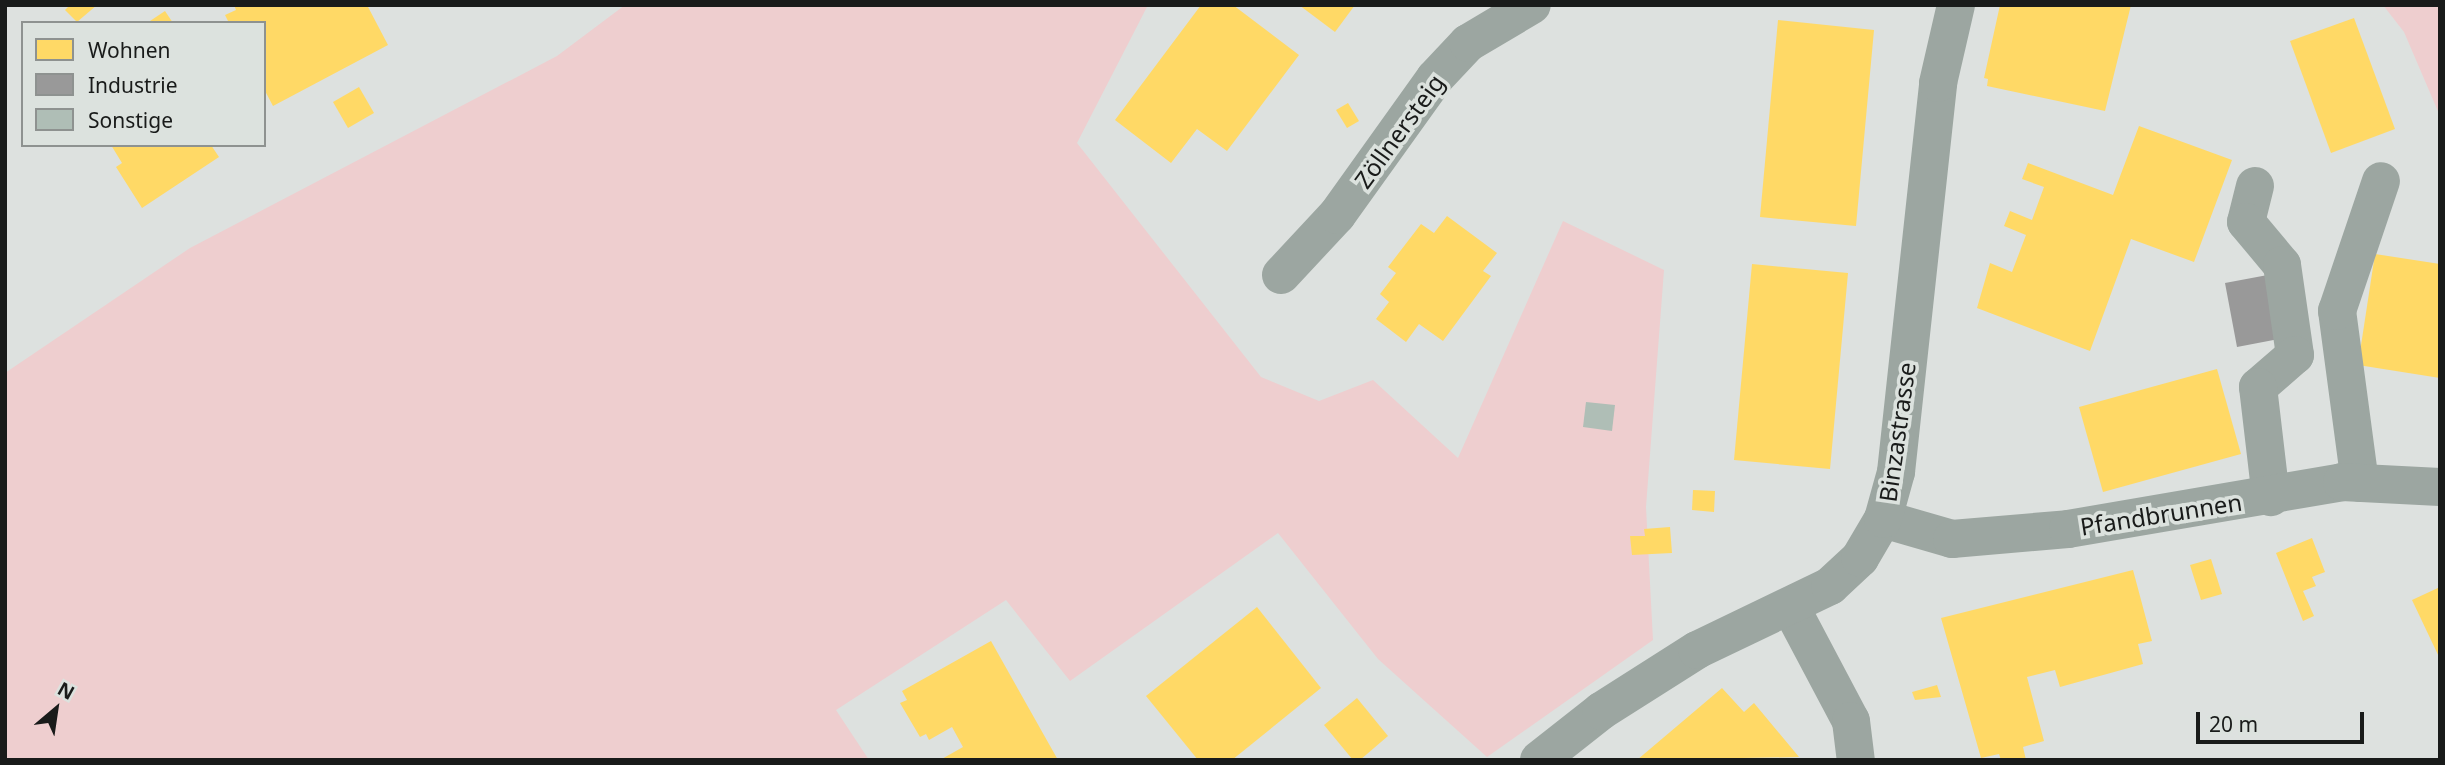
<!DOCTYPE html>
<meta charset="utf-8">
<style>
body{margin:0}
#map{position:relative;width:2445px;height:765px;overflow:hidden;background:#dde1df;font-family:"Noto Sans",sans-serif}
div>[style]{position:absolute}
.green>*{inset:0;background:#eececf}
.homes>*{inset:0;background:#ffd966}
.industry>*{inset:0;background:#999}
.building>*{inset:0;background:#afbeb6}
.minor>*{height:38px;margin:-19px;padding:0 19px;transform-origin:19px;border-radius:19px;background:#9ca6a1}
span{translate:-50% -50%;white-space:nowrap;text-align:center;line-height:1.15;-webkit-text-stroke:7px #dce2de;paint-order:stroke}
.street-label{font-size:24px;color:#191b1a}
.frame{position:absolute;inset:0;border:7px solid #191b1a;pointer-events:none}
.legend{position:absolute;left:21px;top:21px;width:245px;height:126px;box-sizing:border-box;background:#dce2de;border:2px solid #8e9290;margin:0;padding:9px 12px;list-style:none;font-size:21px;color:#191b1a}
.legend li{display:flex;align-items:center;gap:14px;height:35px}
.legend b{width:35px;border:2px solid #8e9290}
.north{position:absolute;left:21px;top:674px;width:70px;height:70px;-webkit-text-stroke:5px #dce2de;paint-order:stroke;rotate:29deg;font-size:19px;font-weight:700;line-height:28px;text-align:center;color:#191b1a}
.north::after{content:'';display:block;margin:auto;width:24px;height:32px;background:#191b1a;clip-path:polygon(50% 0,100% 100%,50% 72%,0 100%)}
.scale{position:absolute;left:2196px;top:712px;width:168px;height:32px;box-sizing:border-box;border:4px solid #191b1a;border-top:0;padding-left:9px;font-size:21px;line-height:24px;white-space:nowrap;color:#191b1a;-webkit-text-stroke:5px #dce2de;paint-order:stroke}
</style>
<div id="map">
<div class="green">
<i style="clip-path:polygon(625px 5px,1148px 5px,1077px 143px,1261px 377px,1319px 401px,1373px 380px,1458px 458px,1563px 221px,1664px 270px,1646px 507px,1653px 640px,1487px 757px,1378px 659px,1278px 533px,1070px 681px,1006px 600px,836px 710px,869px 760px,5px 760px,5px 373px,190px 248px,557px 56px)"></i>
<i style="clip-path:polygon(2383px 5px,2440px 5px,2440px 116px,2404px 32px)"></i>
</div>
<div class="homes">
<i style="clip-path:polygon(70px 5px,97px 5px,77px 22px,65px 10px)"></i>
<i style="clip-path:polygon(234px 5px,367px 5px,388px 45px,273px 106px,264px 89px,264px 23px,229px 23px,225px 15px,236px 10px)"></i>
<i style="clip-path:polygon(1201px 5px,1233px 5px,1299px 55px,1227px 151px,1197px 129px,1171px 163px,1115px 120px)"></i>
<i style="clip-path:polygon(1299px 5px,1355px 5px,1335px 32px)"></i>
<i style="clip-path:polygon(2000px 5px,2131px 5px,2105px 111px,1987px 86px,1988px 79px,1984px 78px)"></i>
<i style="clip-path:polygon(165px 11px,173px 23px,147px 23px)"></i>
<i style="clip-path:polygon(2354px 18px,2395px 129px,2331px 153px,2290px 41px)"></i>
<i style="clip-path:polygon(1778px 20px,1874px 30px,1856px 226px,1760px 217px)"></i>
<i style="clip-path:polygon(359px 87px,374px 113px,348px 128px,333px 102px)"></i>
<i style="clip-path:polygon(1348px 103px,1359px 121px,1347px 128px,1336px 110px)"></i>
<i style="clip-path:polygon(2139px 126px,2232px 160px,2194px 262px,2131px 239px,2090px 351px,1977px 308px,1990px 263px,2012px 272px,2026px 235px,2004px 226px,2010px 211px,2032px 220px,2044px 187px,2022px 179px,2028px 163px,2113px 195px)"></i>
<i style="clip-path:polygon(111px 145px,211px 145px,219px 157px,142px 208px,116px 167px,122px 163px)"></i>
<i style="clip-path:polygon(1447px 216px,1497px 253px,1483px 271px,1491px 276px,1443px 341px,1419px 324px,1406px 342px,1376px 319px,1389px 302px,1380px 294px,1396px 273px,1388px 267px,1421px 224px,1434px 233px)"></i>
<i style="clip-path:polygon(2375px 254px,2440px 264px,2440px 378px,2358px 365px)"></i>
<i style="clip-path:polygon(1752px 264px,1848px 273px,1830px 469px,1734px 460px)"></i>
<i style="clip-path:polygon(2217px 369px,2241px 454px,2103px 492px,2079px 407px)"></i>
<i style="clip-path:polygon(1693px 490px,1715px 491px,1714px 512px,1692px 510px)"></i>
<i style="clip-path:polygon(1670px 527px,1672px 553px,1632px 555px,1630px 536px,1645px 536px,1644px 529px)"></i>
<i style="clip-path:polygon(2312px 538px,2325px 572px,2312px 577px,2316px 586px,2303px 591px,2314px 616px,2303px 621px,2276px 553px)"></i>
<i style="clip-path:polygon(2211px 559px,2222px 594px,2201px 600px,2190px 565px)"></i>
<i style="clip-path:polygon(2133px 570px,2152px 641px,2138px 644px,2143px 664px,2060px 687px,2055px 670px,2027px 677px,2044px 741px,2023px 747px,2026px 760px,2001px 760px,1999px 754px,1981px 758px,1941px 618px)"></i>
<i style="clip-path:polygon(2440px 587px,2440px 659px,2412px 600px)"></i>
<i style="clip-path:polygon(1257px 607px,1321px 688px,1232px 760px,1198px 760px,1146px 696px)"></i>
<i style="clip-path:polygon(991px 641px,1058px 760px,940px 760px,963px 747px,952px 727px,929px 740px,926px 734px,920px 737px,900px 703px,907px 700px,902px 691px)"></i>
<i style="clip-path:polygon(1937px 685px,1941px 697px,1915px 700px,1912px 692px)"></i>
<i style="clip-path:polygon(1722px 688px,1744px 712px,1754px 703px,1799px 757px,1637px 760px)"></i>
<i style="clip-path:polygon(1357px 698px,1388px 736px,1360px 760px,1353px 760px,1324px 725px)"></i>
</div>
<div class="industry">
<i style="clip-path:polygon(2273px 274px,2284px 338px,2237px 347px,2225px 283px)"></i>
</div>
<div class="building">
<i style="clip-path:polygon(1586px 402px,1615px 405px,1612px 431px,1583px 427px)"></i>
</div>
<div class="minor">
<i style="left:2255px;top:186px;width:37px;rotate:104deg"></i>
<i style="left:2246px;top:222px;width:56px;rotate:50.1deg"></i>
<i style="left:2282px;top:265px;width:91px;rotate:81.8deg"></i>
<i style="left:2295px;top:355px;width:49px;rotate:139.1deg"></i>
<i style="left:2258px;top:387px;width:111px;rotate:83.3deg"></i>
<i style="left:1281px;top:275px;width:82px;rotate:-47deg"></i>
<i style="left:1337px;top:215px;width:168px;rotate:-54.4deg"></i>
<i style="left:1435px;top:78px;width:48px;rotate:-46.7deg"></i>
<i style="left:1468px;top:43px;width:74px;rotate:-30.7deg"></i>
<i style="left:2360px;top:483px;width:174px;rotate:-97.6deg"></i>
<i style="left:2337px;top:311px;width:137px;rotate:-71.3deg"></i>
<i style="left:1883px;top:519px;width:72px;rotate:16.2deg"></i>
<i style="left:1952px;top:539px;width:116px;rotate:-4.9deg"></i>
<i style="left:2068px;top:529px;width:278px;rotate:-9.7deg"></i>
<i style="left:2342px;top:482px;width:98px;rotate:2.9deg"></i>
<i style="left:1790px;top:606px;width:130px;rotate:62.1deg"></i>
<i style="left:1851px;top:721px;width:39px;rotate:83deg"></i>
<i style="left:1539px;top:760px;width:79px;rotate:-38.3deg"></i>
<i style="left:1601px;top:711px;width:114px;rotate:-32.4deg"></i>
<i style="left:1697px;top:650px;width:148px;rotate:-25.7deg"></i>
<i style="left:1830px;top:586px;width:41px;rotate:-43deg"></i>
<i style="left:1860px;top:558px;width:45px;rotate:-59.5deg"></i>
<i style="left:1883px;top:519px;width:49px;rotate:-74.5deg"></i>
<i style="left:1896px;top:472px;width:391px;rotate:-83.8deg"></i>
<i style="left:1938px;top:83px;width:80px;rotate:-77deg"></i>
</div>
<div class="street-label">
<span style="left:1399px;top:131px;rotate:-54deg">Zöllnersteig</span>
<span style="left:1897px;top:432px;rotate:-82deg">Binzastrasse</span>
<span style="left:2161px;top:514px;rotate:-9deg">Pfandbrunnen</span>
</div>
<div class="frame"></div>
<ul class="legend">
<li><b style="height:19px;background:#ffd966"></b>Wohnen</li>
<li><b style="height:19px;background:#999"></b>Industrie</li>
<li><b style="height:19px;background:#afbeb6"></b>Sonstige</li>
</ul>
<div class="north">N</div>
<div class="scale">20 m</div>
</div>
